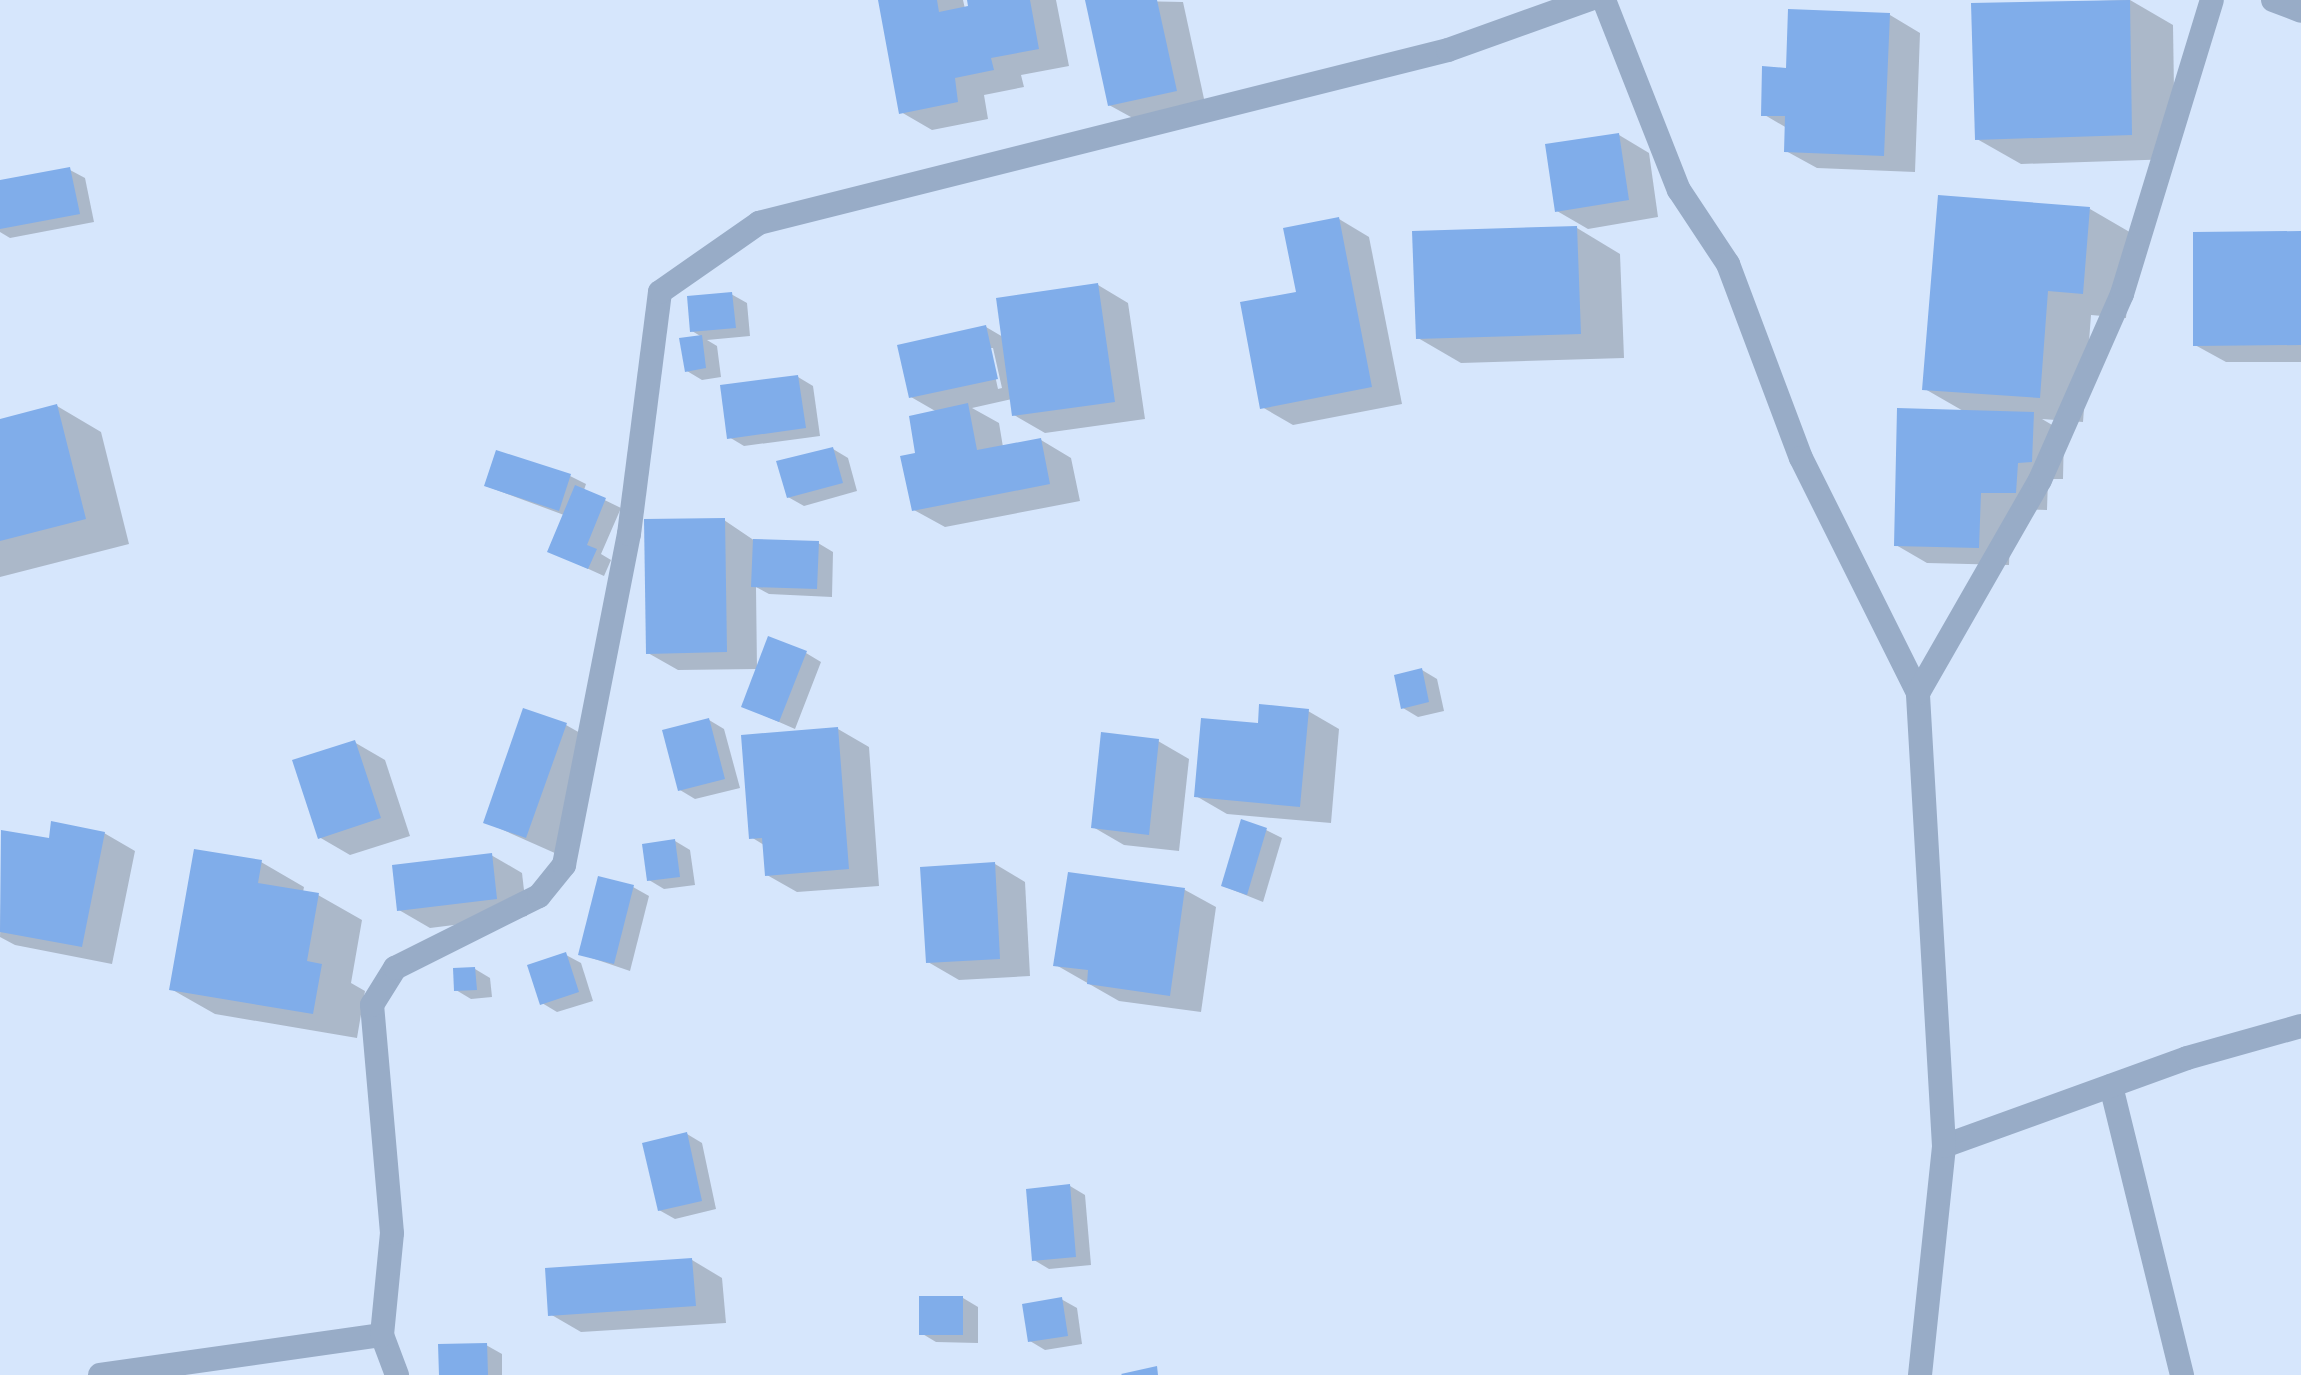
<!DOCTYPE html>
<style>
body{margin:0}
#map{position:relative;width:2301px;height:1375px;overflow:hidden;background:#d6e6fc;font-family:Bitter,serif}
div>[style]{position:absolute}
.shadow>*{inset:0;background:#0003}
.building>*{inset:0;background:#80adea}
.minor>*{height:24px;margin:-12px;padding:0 12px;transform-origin:12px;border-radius:12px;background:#98acc7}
span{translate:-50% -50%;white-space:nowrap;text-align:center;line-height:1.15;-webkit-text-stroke:8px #fff;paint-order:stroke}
</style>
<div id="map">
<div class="shadow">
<i style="clip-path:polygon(880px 0,963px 0,965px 9px,971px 8px,969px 0,1056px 0,1069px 66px,1021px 75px,1024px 87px,984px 95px,988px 119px,932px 130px,901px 112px)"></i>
<i style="clip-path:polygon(1087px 0,1183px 2px,1206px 108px,1140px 122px,1109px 105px)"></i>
<i style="clip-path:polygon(2130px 0,2173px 25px,2175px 159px,2021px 164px,1977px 139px,1973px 5px)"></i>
<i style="clip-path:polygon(1890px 15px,1920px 33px,1915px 172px,1817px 168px,1786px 151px,1787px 128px,1763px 114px,1788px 70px)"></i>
<i style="clip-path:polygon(1619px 135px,1649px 153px,1658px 217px,1588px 229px,1557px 211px)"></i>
<i style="clip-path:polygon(70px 170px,85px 178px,94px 222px,10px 238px,0 232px,0 182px)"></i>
<i style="clip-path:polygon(2090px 209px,2133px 234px,2126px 318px,2091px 315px,2083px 422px,2042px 419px,2064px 432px,2063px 479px,2048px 479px,2047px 510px,2011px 509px,2009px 565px,1927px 563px,1896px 545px,1965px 412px,1925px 389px)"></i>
<i style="clip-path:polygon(1339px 219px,1369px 237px,1402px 404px,1293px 425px,1262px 407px,1299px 293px)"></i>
<i style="clip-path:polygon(1577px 228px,1620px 254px,1624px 358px,1461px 363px,1418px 338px)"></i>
<i style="clip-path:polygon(2301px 233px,2301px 362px,2226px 362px,2195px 345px)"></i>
<i style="clip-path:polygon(evenodd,1098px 285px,1128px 303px,1145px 419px,1045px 433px,1014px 415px,1012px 399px,972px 408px,999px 423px,1003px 447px,1041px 440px,1071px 458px,1080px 501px,945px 527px,914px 510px,918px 454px,937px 412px,911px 397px,986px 327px,1003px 337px,1098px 285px,989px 348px,993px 348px,1002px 388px,998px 389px,989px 348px)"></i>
<i style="clip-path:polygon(731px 294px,747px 303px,750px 336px,707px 340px,717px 346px,721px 377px,702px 380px,687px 371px,702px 337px,692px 331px)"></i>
<i style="clip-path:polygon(798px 377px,813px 386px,820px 436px,744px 446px,729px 437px)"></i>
<i style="clip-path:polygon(57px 406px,101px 432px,129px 544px,0 577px,0 421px)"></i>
<i style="clip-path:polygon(833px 449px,848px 458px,857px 491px,804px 506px,788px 497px)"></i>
<i style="clip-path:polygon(570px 476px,586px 484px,584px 490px,621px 508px,601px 554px,611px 560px,604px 576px,549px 551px,564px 515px,486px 486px)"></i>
<i style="clip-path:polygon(724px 520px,755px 541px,818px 543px,833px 552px,832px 597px,769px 594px,756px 587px,757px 669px,806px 653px,821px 662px,795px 729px,743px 706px,757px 669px,678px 670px,648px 653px)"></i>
<i style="clip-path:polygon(1422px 670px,1437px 679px,1444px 711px,1418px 717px,1403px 708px)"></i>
<i style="clip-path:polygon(1308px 711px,1339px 729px,1331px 823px,1227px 814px,1196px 796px)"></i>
<i style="clip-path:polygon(709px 720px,724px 729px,740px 788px,695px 799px,680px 790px)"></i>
<i style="clip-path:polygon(566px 725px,596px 742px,557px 854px,485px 822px)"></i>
<i style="clip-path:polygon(838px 729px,869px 747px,879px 886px,797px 892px,767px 875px,764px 845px,751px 837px)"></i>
<i style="clip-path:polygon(1158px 741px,1189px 759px,1179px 851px,1124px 845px,1093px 827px)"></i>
<i style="clip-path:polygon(354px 742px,385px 760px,410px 836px,350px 855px,319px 837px)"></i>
<i style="clip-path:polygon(1266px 830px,1282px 838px,1263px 902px,1223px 886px)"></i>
<i style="clip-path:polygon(3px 832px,50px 841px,104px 833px,135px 851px,112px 964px,15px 945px,0 937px)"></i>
<i style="clip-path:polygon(675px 841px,690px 850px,695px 885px,664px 889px,649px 880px)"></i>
<i style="clip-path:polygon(491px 855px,522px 873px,527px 916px,430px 928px,399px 910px)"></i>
<i style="clip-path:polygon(261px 862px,304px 887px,303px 892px,318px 895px,362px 920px,351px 983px,365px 991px,357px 1038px,215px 1014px,171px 989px)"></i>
<i style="clip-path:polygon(995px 864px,1025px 882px,1030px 976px,959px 980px,928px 962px)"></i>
<i style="clip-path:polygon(1069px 874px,1185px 890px,1216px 907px,1201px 1012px,1119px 1001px,1056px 965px)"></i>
<i style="clip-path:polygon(633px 887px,649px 896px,630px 971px,580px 954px)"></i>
<i style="clip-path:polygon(566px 955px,581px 963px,593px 1001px,557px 1012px,542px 1003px)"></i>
<i style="clip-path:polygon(475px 969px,490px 978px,492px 997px,471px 999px,456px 990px)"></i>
<i style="clip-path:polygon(687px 1134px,702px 1143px,716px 1209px,675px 1219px,659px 1210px)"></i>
<i style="clip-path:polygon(1070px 1186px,1085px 1195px,1091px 1265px,1049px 1269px,1034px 1260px)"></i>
<i style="clip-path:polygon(692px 1260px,722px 1278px,726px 1323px,581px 1332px,550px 1314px)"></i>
<i style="clip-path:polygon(963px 1298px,978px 1307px,978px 1343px,936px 1342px,921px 1333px)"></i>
<i style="clip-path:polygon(1061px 1299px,1077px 1308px,1082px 1344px,1045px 1350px,1030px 1341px)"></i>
<i style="clip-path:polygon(486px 1345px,502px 1354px,502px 1375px,441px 1375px)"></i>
</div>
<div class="building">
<i style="clip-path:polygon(878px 0,937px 0,939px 12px,968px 6px,967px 0,1030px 0,1039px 49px,991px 58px,994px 70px,955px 78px,958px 102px,899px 114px)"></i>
<i style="clip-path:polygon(1085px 0,1157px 0,1177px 91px,1108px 106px)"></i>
<i style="clip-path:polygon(2130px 0,2132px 135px,1975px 140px,1971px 3px)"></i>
<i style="clip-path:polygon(1788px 9px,1890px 13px,1884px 156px,1784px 152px,1785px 116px,1761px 116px,1762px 66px,1786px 68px)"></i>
<i style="clip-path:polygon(1619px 133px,1629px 200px,1555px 212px,1545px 144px)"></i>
<i style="clip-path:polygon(70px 167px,80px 214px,0 229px,0 180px)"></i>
<i style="clip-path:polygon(1938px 195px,2090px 207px,2083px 294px,2048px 291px,2040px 398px,1922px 390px)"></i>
<i style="clip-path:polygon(1339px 217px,1372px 387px,1260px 409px,1240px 302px,1296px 292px,1283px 228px)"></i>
<i style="clip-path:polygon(1577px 226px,1581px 334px,1416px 339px,1412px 231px)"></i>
<i style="clip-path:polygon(2301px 231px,2301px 345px,2193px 346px,2193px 232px)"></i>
<i style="clip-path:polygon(1098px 283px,1115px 402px,1012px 416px,996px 298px)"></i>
<i style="clip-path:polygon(732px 292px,736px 328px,690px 332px,687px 296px)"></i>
<i style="clip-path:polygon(986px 325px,998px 379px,909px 398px,897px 345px)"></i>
<i style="clip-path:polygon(702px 335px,706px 368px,685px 372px,679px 338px)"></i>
<i style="clip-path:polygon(798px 375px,806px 428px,727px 439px,720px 385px)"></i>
<i style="clip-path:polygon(968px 403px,977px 450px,1041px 438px,1050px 484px,912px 511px,900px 456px,915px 453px,909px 416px)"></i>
<i style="clip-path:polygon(57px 404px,86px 519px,0 541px,0 419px)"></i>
<i style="clip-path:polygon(1897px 408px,2034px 412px,2032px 462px,2018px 463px,2016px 493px,1981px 493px,1979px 548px,1894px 546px)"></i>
<i style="clip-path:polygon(833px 447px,843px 483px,787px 498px,776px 461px)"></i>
<i style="clip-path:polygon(496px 450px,571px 474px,559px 511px,484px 486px)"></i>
<i style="clip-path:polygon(575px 485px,606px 498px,587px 545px,597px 549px,588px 569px,547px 552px)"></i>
<i style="clip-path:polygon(725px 518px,727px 652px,646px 654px,644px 519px)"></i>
<i style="clip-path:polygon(753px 539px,819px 541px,817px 589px,751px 587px)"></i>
<i style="clip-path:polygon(768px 636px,807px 651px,779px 722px,741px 707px)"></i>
<i style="clip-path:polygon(1422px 668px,1429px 702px,1401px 709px,1394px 675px)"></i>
<i style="clip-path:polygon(1259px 704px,1309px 709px,1300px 807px,1194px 797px,1201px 718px,1258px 723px)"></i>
<i style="clip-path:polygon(523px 708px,567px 723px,526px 838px,483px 823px)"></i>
<i style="clip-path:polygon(709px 718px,725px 779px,678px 791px,662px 730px)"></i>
<i style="clip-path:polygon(838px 727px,849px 869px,765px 876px,762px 838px,749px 839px,741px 735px)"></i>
<i style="clip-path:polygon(1101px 732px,1159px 739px,1149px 835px,1091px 828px)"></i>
<i style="clip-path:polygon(355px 740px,381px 818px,318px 839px,292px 760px)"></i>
<i style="clip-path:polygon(1241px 819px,1267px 828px,1247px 895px,1221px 886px)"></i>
<i style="clip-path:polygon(51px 821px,105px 832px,82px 947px,0 932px,1px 830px,49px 838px)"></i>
<i style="clip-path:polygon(675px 839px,680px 877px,647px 881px,642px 844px)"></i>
<i style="clip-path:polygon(194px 849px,262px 860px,258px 883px,319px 893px,307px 961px,322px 964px,313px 1014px,169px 990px)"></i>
<i style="clip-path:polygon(492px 853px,497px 899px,397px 911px,392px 865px)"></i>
<i style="clip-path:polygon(995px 862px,1000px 959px,926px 963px,920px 867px)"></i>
<i style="clip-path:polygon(1068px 872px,1185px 888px,1170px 996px,1087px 984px,1088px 970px,1053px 966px)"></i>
<i style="clip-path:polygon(598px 876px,634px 885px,614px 964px,578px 955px)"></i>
<i style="clip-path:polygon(566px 952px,579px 992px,540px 1005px,527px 965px)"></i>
<i style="clip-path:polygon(475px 967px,477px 990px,454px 991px,453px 968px)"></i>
<i style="clip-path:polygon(687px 1132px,702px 1201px,658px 1211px,642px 1143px)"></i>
<i style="clip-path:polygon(1070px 1184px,1076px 1257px,1032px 1261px,1026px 1189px)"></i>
<i style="clip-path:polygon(692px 1258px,696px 1306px,548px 1316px,545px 1268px)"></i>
<i style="clip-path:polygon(919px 1296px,963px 1296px,963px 1335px,919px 1335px)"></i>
<i style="clip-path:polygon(1062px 1297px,1068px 1336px,1028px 1342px,1022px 1304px)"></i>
<i style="clip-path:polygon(487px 1343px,488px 1375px,439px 1375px,438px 1344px)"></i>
<i style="clip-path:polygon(1157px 1366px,1158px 1375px,1122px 1375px,1121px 1374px)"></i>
</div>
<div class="minor">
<i style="left:1604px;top:0;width:204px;rotate:68.5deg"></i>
<i style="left:1679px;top:190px;width:89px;rotate:56.5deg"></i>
<i style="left:1728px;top:264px;width:207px;rotate:69.4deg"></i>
<i style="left:1801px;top:458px;width:263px;rotate:63.5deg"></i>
<i style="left:2273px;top:0;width:30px;rotate:21deg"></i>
<i style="left:2111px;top:1086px;width:298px;rotate:76.2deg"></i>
<i style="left:1944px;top:1146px;width:258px;rotate:-19.9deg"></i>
<i style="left:2187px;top:1058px;width:118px;rotate:-15.7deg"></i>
<i style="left:100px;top:1375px;width:285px;rotate:-8.1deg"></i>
<i style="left:397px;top:1375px;width:43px;rotate:-110.6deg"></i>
<i style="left:382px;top:1335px;width:102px;rotate:-84.4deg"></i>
<i style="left:392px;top:1233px;width:229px;rotate:-95deg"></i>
<i style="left:372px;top:1005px;width:44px;rotate:-58.1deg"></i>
<i style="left:395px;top:968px;width:161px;rotate:-26.6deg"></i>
<i style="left:539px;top:896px;width:40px;rotate:-51deg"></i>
<i style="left:564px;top:865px;width:337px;rotate:-78.9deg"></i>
<i style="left:629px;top:534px;width:244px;rotate:-82.7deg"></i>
<i style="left:660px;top:292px;width:121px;rotate:-34.9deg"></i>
<i style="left:759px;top:223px;width:710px;rotate:-14.09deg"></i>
<i style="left:1448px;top:50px;width:149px;rotate:-19.7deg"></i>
<i style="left:1920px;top:1375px;width:230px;rotate:-84deg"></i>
<i style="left:1944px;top:1146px;width:454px;rotate:-93.3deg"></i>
<i style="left:1918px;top:693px;width:245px;rotate:-60.2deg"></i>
<i style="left:2040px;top:480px;width:203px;rotate:-66.2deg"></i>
<i style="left:2122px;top:294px;width:307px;rotate:-73deg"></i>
</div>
</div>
